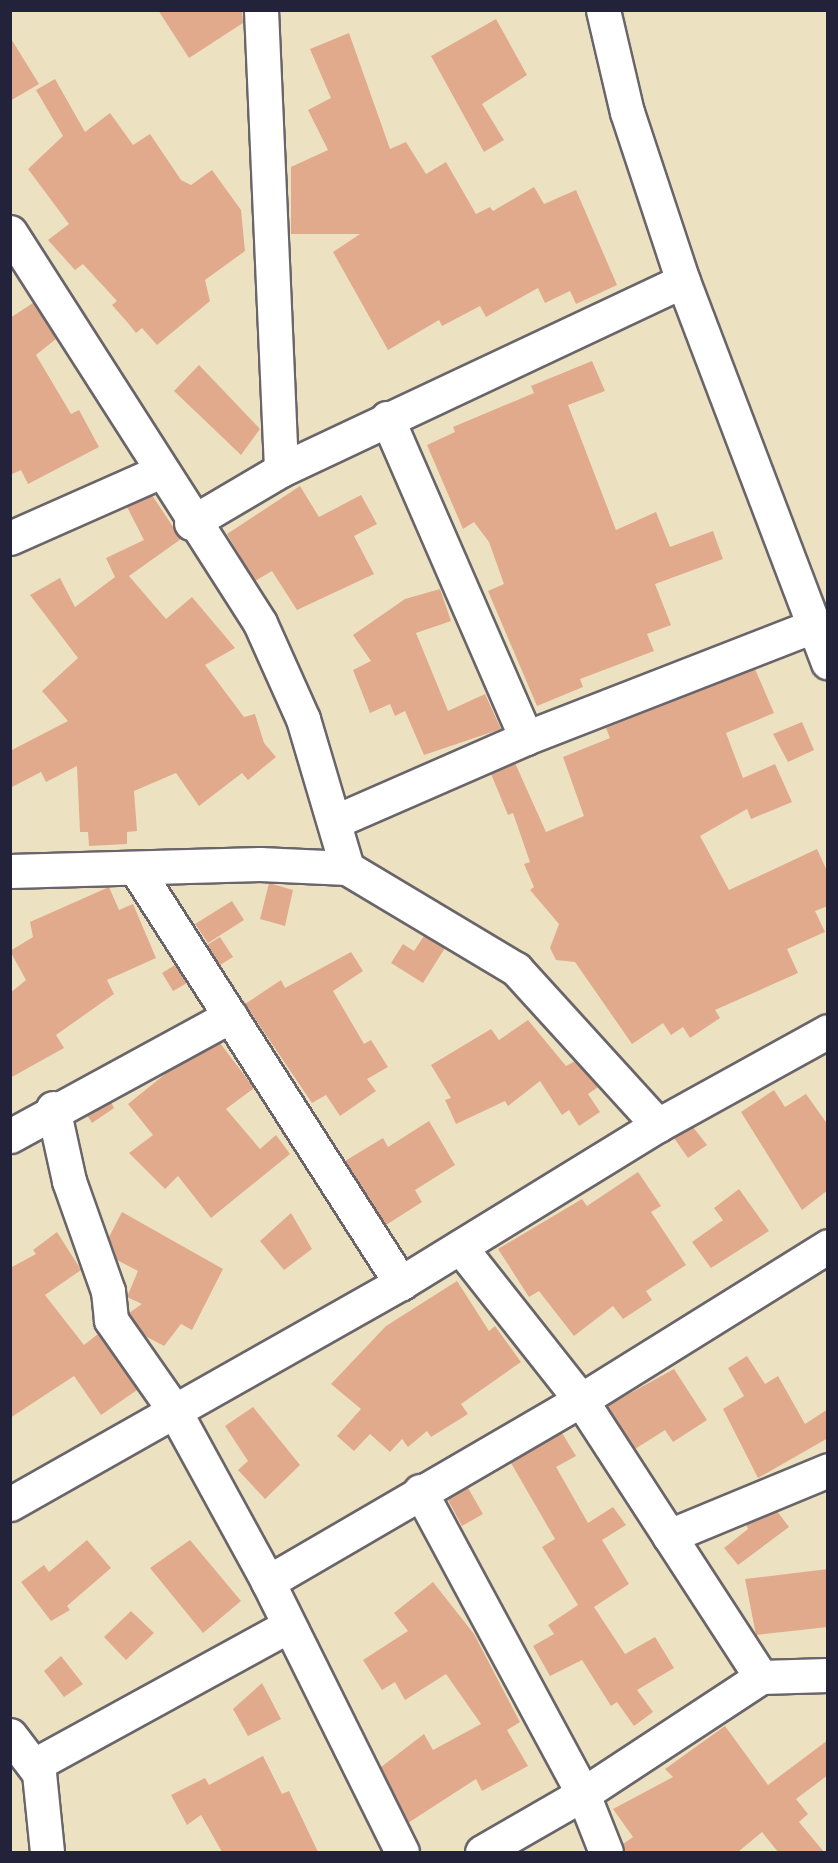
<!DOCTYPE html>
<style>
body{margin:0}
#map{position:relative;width:838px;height:1863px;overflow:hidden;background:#ece2c1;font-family:Itim,sans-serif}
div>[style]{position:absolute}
.building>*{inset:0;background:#e2aa8c}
.roads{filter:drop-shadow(2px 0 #69656a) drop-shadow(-2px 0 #69656a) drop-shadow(0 2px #69656a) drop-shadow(0 -2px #69656a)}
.minor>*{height:33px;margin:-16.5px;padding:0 16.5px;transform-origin:16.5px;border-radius:16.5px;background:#fff}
span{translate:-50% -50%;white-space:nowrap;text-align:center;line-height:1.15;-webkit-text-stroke:6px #f7f3e8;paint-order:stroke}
.frame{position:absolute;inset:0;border:12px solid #22223b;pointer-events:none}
</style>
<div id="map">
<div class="building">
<i style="clip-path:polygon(158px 10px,242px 10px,243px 23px,189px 58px)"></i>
<i style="clip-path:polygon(496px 19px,527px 75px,482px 104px,504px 140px,484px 152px,431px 56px)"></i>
<i style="clip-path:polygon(349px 33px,390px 149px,406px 142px,426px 174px,446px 162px,476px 214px,490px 207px,493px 211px,534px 187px,544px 204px,576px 190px,617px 285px,576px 304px,570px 291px,545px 303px,538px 288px,486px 317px,480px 306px,442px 326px,439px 320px,388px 350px,333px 252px,360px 234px,291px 234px,291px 167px,328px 150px,308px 110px,331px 98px,310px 49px)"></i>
<i style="clip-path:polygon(10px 37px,39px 84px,10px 101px)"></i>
<i style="clip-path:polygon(55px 79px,85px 132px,110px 113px,133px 145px,150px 134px,181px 180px,191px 185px,212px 170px,241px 210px,245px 251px,205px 280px,210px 301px,157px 345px,142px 328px,136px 333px,128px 323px,112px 305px,117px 301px,83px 264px,75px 270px,48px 240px,69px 224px,28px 169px,63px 136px,36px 90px)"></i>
<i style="clip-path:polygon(33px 303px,56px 339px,36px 355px,71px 414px,79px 410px,99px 447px,28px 484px,21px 470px,10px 475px,10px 318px)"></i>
<i style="clip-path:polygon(592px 361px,605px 391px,568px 405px,616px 530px,656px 512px,670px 547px,713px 531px,723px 559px,655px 584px,671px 625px,647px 634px,654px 651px,580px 679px,583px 687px,537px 706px,488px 591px,504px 584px,489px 542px,474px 522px,463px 529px,427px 445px,455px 432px,453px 427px,534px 393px,531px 386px)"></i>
<i style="clip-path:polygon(199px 365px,260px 429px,241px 455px,174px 391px)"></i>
<i style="clip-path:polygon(300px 486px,319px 517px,361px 495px,377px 524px,354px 536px,374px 574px,297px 610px,272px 571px,255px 581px,227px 534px)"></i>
<i style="clip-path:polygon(152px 495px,181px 539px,129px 576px,166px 619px,192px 597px,235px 648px,205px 665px,244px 717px,255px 714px,264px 743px,276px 757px,248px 780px,242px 773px,199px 806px,176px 773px,134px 791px,137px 831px,127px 832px,127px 844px,89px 846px,88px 832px,80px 832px,77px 766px,46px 782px,41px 772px,10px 788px,10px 751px,68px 721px,42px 691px,78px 658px,30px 595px,60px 578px,75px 607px,115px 577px,106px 558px,144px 540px,127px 507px)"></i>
<i style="clip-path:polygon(440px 589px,451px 621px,416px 633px,448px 711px,485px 694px,501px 729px,424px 755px,405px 711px,395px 716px,390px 704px,370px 713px,353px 670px,371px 661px,353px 635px,405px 599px)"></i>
<i style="clip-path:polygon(755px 669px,774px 713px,726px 733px,743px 778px,775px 764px,792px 802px,751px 819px,747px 809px,700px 836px,729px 890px,817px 849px,828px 873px,828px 906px,815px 911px,825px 932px,787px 949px,798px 973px,715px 1010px,720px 1018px,690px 1038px,683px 1027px,671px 1035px,663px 1023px,632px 1044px,575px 962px,556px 960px,550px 948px,559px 924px,530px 890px,534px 887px,524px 864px,530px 862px,513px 813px,508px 815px,491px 774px,515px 763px,546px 832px,584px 816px,563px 757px,610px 738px,606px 728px)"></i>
<i style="clip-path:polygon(802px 722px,814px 750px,788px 762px,773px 734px)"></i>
<i style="clip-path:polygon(269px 883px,293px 890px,285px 926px,260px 919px)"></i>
<i style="clip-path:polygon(109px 887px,119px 910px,133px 904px,156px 958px,107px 980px,114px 994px,56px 1035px,64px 1048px,10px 1078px,10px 993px,26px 980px,10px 951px,33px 937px,30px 922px)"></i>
<i style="clip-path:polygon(232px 901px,244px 920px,208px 943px,195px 924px)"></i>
<i style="clip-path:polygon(424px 936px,445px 948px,423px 983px,391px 963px,403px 944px,414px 951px)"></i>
<i style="clip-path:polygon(220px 937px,233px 957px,220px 965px,207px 945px)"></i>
<i style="clip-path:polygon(351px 952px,363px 971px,333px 991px,364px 1044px,371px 1040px,388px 1067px,367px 1079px,376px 1091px,340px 1116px,326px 1095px,312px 1103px,245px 1004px,281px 980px,285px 988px)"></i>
<i style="clip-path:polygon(175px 965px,187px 983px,173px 991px,162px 973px)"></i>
<i style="clip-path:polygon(528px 1020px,566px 1066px,575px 1061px,598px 1087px,588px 1094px,600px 1112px,579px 1126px,569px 1110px,562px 1115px,540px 1081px,508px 1106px,505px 1101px,456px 1124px,445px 1100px,451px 1098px,431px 1065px,491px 1029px,499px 1040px)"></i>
<i style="clip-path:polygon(220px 1043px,254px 1088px,226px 1109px,260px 1149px,276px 1135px,290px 1154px,211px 1218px,178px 1176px,165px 1189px,129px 1153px,153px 1135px,128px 1104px,169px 1071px)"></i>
<i style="clip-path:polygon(774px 1090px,785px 1107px,806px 1094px,828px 1125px,828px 1190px,802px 1210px,741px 1112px)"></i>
<i style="clip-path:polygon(111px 1102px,114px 1108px,92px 1123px,87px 1115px)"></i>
<i style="clip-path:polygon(429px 1121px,455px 1165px,415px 1190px,422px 1202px,386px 1225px,345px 1161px,383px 1138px,388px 1147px)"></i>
<i style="clip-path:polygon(693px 1127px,707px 1145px,688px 1158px,674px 1138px)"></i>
<i style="clip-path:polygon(638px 1172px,661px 1206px,651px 1212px,686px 1265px,646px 1291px,652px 1300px,623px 1319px,613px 1306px,574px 1336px,539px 1291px,529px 1297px,498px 1249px,582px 1199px,587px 1206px)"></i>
<i style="clip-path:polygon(739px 1189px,769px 1231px,711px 1268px,692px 1242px,723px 1220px,714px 1208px)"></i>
<i style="clip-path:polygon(122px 1212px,223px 1269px,192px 1330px,181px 1324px,164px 1346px,145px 1336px,129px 1313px,142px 1304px,127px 1297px,138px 1271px,117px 1260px,109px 1237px)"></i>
<i style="clip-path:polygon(291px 1213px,312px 1249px,284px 1270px,260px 1241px)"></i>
<i style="clip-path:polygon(57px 1232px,81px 1270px,45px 1295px,84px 1345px,98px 1334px,137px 1390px,101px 1415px,74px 1376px,10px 1418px,10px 1268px,36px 1254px,33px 1250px)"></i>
<i style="clip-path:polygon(457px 1281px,489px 1331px,495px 1326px,521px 1362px,461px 1404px,468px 1414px,431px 1437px,427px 1431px,408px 1447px,402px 1439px,390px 1452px,370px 1434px,354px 1451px,337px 1436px,361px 1409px,331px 1384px,386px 1326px)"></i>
<i style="clip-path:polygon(747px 1356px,765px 1384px,778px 1376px,805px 1424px,828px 1409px,828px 1438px,758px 1478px,723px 1409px,744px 1396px,728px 1368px)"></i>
<i style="clip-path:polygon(674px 1369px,707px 1420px,673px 1442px,665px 1430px,635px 1449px,607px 1406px)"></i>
<i style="clip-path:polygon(253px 1407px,300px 1465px,265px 1499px,238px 1470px,248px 1461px,225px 1426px)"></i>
<i style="clip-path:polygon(562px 1433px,576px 1456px,556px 1467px,588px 1523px,613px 1507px,626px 1525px,602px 1540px,629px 1584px,594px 1607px,625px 1654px,655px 1637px,674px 1668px,637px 1690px,653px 1712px,634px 1726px,617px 1702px,611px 1706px,582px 1660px,550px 1676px,533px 1646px,554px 1634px,548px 1625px,578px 1605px,542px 1547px,555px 1539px,511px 1463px)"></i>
<i style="clip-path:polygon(468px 1488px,483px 1514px,462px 1526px,448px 1500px)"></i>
<i style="clip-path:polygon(777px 1511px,789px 1527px,738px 1565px,724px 1548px,748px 1529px,746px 1524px)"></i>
<i style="clip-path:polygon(87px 1540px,111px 1568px,67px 1606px,70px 1610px,51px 1621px,21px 1582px,44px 1565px,49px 1572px)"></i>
<i style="clip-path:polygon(190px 1540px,241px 1601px,203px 1633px,150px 1568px)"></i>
<i style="clip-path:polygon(828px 1569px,828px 1627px,756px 1635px,745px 1579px)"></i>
<i style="clip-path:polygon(433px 1582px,474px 1634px,499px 1682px,520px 1722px,507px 1730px,528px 1766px,482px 1791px,476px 1779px,408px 1823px,381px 1767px,424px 1734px,433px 1750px,481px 1724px,446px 1674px,405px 1700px,395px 1682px,382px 1690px,363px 1660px,408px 1631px,394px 1613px)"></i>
<i style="clip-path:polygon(131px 1611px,154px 1633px,126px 1660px,104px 1637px)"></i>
<i style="clip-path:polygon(61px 1656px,83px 1684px,64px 1697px,44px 1671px)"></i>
<i style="clip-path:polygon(262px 1683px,281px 1719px,248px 1736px,233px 1709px)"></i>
<i style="clip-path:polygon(725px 1726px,768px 1785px,828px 1740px,828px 1775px,796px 1799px,808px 1814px,799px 1822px,824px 1852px,778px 1852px,762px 1832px,738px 1852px,624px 1852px,623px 1844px,633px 1837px,613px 1809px,673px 1777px,665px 1769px)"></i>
<i style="clip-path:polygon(263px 1756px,282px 1794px,289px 1791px,318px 1852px,222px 1852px,201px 1815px,187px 1825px,171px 1795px,205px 1778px,209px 1785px)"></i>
</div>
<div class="roads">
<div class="minor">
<i style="left:261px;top:10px;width:460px;rotate:87.5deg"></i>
<i style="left:603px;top:10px;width:105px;rotate:76.8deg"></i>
<i style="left:627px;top:112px;width:178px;rotate:71.7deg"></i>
<i style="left:683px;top:281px;width:408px;rotate:69.2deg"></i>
<i style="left:10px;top:232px;width:464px;rotate:57.4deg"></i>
<i style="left:260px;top:623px;width:105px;rotate:65.9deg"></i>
<i style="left:303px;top:719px;width:155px;rotate:73.5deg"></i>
<i style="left:387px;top:418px;width:349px;rotate:66.5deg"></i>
<i style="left:191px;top:523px;width:104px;rotate:-30.5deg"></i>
<i style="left:281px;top:470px;width:444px;rotate:-25.2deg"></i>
<i style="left:10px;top:538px;width:163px;rotate:-23.9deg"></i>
<i style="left:336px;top:821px;width:207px;rotate:-23.6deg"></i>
<i style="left:526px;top:738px;width:308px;rotate:-21.3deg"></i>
<i style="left:136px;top:869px;width:492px;rotate:57.4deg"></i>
<i style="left:10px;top:871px;width:250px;rotate:-1.6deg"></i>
<i style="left:260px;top:864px;width:87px;rotate:2.6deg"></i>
<i style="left:347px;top:868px;width:197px;rotate:30.9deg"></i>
<i style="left:516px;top:969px;width:211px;rotate:47.7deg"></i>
<i style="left:53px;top:1108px;width:75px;rotate:77.6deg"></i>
<i style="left:69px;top:1181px;width:117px;rotate:70.5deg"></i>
<i style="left:108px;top:1291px;width:29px;rotate:84deg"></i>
<i style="left:111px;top:1320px;width:110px;rotate:55deg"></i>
<i style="left:174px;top:1410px;width:196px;rotate:61.3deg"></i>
<i style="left:268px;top:1582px;width:301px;rotate:63.6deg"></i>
<i style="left:10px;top:1136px;width:251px;rotate:-28.6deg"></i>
<i style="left:460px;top:1247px;width:195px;rotate:51.7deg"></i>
<i style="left:581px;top:1400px;width:330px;rotate:57deg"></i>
<i style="left:420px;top:1491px;width:344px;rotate:61.7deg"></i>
<i style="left:583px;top:1794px;width:62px;rotate:68.4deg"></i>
<i style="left:10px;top:1504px;width:449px;rotate:-29.5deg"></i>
<i style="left:401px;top:1283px;width:302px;rotate:-31.6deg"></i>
<i style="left:658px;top:1125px;width:194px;rotate:-28.9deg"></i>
<i style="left:669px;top:1536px;width:172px;rotate:-22.5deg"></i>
<i style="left:268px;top:1582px;width:362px;rotate:-30.2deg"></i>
<i style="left:581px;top:1400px;width:291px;rotate:-31.9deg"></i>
<i style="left:10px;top:1735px;width:48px;rotate:52.7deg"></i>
<i style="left:39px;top:1773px;width:79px;rotate:84.2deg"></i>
<i style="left:36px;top:1764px;width:287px;rotate:-28.7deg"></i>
<i style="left:482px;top:1852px;width:116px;rotate:-29.9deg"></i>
<i style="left:583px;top:1794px;width:213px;rotate:-33.3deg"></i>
<i style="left:761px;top:1677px;width:67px;rotate:-1.7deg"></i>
</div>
</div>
<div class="frame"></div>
</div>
